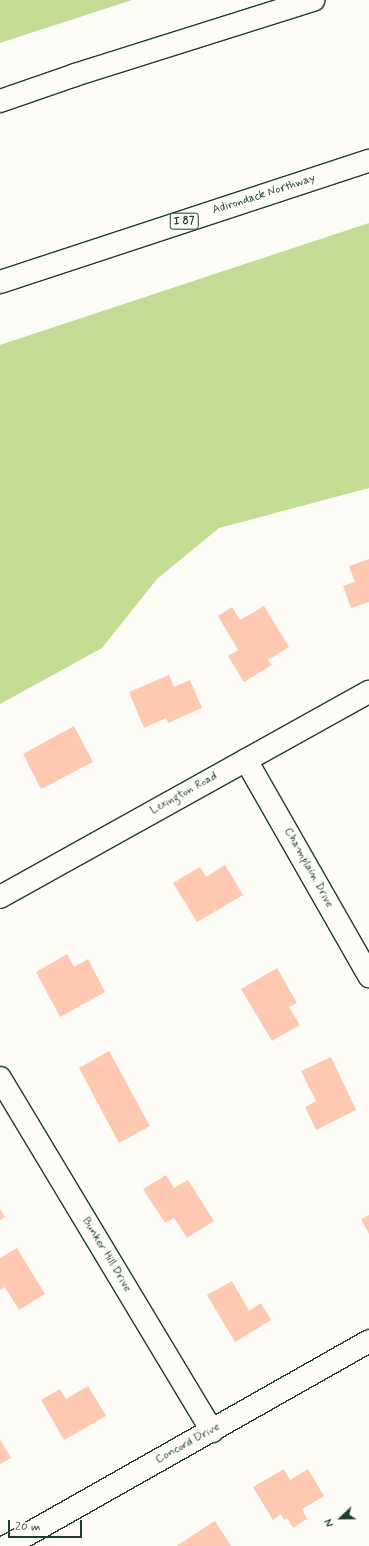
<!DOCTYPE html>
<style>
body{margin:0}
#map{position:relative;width:369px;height:1546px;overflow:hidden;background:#fdfcf7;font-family:Mynerve,sans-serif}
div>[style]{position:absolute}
.green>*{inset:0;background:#c3dd94}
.building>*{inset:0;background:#fec9b0}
.roads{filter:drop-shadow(1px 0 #1f3d34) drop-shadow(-1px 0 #1f3d34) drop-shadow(0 1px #1f3d34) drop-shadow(0 -1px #1f3d34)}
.minor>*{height:22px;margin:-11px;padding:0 11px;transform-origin:11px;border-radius:11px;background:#fdfcf7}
.motorway>*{height:22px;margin:-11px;padding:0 11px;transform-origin:11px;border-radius:11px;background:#fdfcf7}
span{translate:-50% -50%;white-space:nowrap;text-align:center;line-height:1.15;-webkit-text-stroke:4px #fdfcf7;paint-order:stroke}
.shield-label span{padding:1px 3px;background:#fdfcf7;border:1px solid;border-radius:3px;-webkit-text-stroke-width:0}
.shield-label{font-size:11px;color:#1f3d34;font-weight:700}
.street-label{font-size:12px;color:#1f3d34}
.north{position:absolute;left:321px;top:1498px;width:40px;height:40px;-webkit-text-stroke:3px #fdfcf7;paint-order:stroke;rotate:248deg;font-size:11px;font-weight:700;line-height:16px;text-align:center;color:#1f3d34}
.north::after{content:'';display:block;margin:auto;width:14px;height:18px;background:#1f3d34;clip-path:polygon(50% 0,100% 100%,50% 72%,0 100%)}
.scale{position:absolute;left:8px;top:1520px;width:74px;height:18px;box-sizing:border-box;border:2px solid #1f3d34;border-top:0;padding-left:5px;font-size:12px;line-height:14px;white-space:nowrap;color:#1f3d34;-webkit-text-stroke:3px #fdfcf7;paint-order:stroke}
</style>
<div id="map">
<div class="green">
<i style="clip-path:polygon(0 0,132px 0,0 43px)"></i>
<i style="clip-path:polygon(369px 223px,369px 488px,219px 528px,157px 579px,102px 648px,0 704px,0 345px)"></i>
</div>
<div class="building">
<i style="clip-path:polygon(369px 559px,369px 602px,351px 608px,343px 586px,355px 582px,349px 566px)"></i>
<i style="clip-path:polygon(264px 606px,289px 647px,268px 660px,272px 665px,244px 682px,228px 656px,238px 650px,218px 616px,232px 607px,240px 620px)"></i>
<i style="clip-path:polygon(169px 675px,174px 687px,190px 680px,202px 708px,168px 723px,166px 718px,144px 728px,129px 692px)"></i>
<i style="clip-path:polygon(74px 726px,93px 762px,41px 789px,23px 754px)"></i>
<i style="clip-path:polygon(225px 865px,243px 895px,197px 922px,173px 883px,200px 867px,206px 877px)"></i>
<i style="clip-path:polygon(67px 954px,74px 967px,88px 959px,105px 992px,60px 1017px,36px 972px)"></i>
<i style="clip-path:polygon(277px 968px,297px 1003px,289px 1007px,300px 1025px,272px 1041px,241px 989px)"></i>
<i style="clip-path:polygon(109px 1051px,150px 1126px,119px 1143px,79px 1068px)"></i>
<i style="clip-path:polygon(331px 1057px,356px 1110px,316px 1130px,305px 1107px,316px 1101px,301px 1071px)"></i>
<i style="clip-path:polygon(166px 1175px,174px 1188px,188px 1180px,214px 1221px,187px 1238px,174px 1218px,165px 1223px,143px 1189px)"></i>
<i style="clip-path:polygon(0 1209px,5px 1217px,0 1220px)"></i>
<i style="clip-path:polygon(369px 1215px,369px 1234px,361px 1219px)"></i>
<i style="clip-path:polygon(17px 1248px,45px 1294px,19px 1310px,5px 1287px,0 1290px,0 1258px)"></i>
<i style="clip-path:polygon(232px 1281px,249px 1311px,261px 1303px,271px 1320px,235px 1342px,207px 1295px)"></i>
<i style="clip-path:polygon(88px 1386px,106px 1416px,64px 1440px,41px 1400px,60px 1389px,66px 1399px)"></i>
<i style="clip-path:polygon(0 1440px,11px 1458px,0 1464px)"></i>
<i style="clip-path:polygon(284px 1469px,290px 1480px,308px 1469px,324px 1496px,302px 1509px,307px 1519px,293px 1528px,287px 1518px,284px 1520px,281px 1514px,273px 1520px,253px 1487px)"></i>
<i style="clip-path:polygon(215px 1521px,231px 1546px,176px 1546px)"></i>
</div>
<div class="roads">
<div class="minor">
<i style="left:246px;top:760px;width:249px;rotate:60.3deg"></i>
<i style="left:0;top:897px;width:422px;rotate:-29.1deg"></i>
<i style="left:0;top:1078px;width:412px;rotate:59deg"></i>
<i style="left:7px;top:1546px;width:416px;rotate:-29.5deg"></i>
</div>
<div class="motorway">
<i style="left:0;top:101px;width:79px;rotate:-19.1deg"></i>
<i style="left:75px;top:75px;width:250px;rotate:-17.5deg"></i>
<i style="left:0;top:282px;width:388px;rotate:-18.2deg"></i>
</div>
</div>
<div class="shield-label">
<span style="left:184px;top:221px">I 87</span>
</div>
<div class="street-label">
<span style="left:264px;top:195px;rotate:-18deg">Adirondack Northway</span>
<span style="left:184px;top:794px;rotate:-29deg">Lexington Road</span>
<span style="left:308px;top:868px;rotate:61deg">Champlain Drive</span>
<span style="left:106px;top:1255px;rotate:59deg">Bunker Hill Drive</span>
<span style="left:188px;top:1444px;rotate:-29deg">Concord Drive</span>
</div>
<div class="north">N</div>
<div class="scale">20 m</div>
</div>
